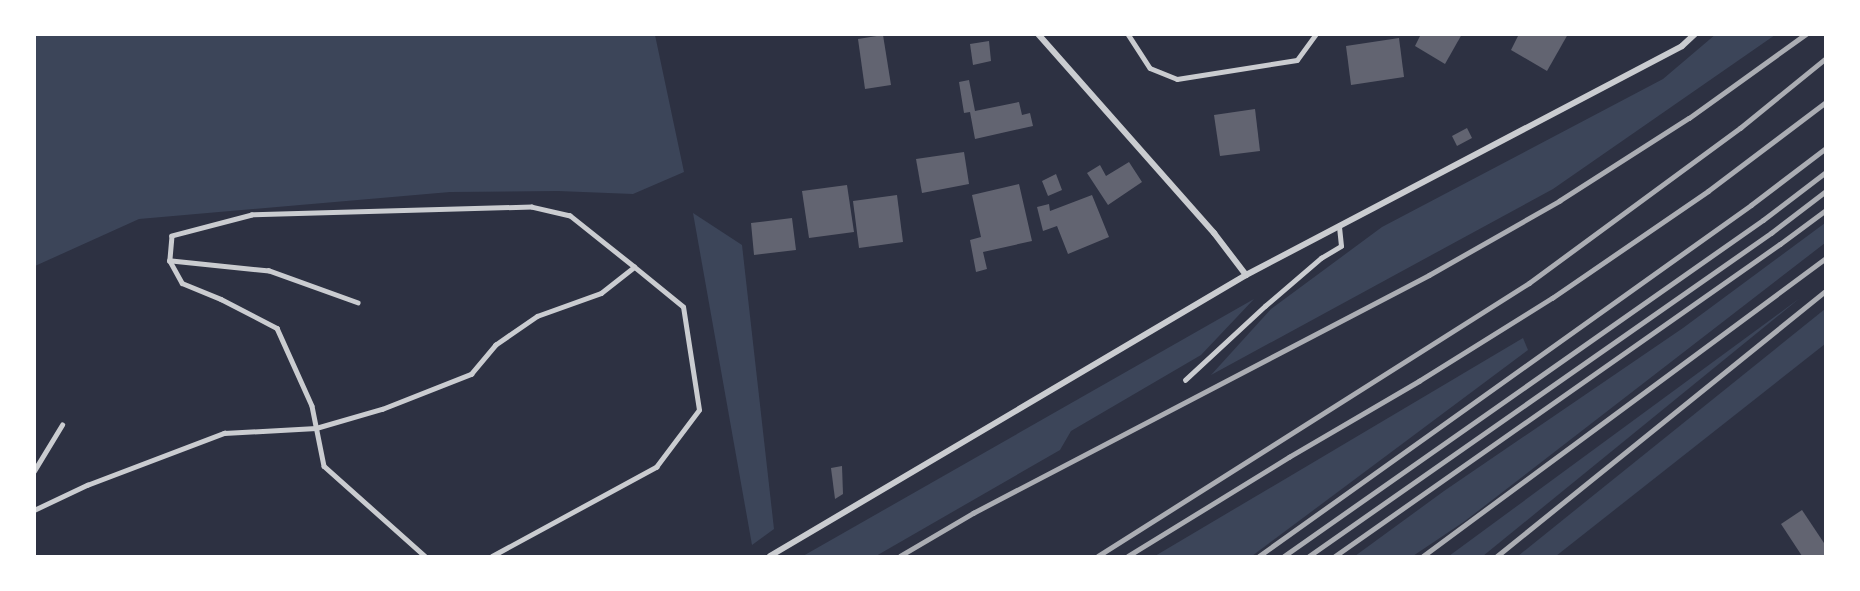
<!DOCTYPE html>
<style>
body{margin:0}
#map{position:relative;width:1860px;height:591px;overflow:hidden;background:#2d3142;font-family:"Alegreya Sans",sans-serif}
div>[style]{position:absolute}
.green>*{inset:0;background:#3c4559}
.building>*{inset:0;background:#626471}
.service>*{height:4.5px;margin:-2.25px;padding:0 2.25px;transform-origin:2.25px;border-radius:2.25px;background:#caccd0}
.minor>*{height:6px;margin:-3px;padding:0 3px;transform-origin:3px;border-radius:3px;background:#caccd0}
.rail>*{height:4.5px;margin:-2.25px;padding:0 2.25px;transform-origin:2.25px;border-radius:2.25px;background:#abadb3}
span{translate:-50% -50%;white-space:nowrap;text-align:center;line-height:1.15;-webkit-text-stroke:6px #fff;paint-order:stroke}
.frame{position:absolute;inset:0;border:36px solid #fff;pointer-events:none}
</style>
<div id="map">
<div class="green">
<i style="clip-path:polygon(1716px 34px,1775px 35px,1553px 189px,1211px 375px,1271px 309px,1382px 227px,1663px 79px)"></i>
<i style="clip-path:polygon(34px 35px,655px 35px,684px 172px,633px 194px,558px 191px,450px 192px,139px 219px,35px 266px)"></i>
<i style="clip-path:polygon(693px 213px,742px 245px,774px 529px,752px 545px)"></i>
<i style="clip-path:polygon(1825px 223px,1825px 243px,1465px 521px,1413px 556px,1355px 556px,1444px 491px,1683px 328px)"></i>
<i style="clip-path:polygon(1800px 298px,1483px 556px,1449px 556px)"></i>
<i style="clip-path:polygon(1254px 299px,1201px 355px,1071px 431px,1060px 450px,876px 556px,803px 556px)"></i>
<i style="clip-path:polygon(1825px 309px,1825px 344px,1556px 556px,1518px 556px)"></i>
<i style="clip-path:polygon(1523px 338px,1528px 350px,1252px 556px,1155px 556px)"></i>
</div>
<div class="building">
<i style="clip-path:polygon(1421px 34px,1462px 34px,1445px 64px,1415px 46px)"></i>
<i style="clip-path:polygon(1519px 34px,1568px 34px,1547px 71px,1511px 50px)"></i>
<i style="clip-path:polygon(883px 35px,891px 85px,865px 89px,858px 39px)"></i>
<i style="clip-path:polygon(1399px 38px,1404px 77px,1351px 85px,1346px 46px)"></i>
<i style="clip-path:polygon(989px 41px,991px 61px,973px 65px,970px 44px)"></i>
<i style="clip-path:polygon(969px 80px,975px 111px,1019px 102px,1022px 115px,1030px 113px,1033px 126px,975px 139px,970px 112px,964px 113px,959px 82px)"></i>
<i style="clip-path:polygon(1255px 109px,1260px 151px,1220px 156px,1214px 115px)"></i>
<i style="clip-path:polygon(1467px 128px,1472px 138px,1457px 146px,1452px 136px)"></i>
<i style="clip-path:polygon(964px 152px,969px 184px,922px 193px,916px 159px)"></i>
<i style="clip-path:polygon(1129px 162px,1142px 182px,1108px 205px,1087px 173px,1100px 165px,1106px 176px)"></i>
<i style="clip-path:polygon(1056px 174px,1062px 190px,1048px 196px,1042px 181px)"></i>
<i style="clip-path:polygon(1019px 184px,1032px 241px,983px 252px,987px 269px,976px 272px,970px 240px,981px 237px,972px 195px)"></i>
<i style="clip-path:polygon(847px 185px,854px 232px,809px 238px,802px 191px)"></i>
<i style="clip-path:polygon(897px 195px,903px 242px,859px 248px,853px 201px)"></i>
<i style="clip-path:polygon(1092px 195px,1109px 237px,1068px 254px,1057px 226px,1043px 231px,1037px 207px,1049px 204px,1050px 211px)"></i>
<i style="clip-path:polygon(792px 218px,796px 250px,754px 255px,751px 223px)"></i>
<i style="clip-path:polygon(842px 466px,843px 494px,835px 499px,831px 468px)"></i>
<i style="clip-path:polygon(1802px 510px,1826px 546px,1826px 556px,1802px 556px,1781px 524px)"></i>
</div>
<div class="service">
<i style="left:1128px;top:34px;width:40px;rotate:57.1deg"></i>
<i style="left:1150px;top:68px;width:29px;rotate:22deg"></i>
<i style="left:1177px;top:79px;width:121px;rotate:-9deg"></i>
<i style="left:1297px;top:60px;width:32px;rotate:-54deg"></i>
<i style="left:358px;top:303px;width:95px;rotate:-160.2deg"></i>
<i style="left:269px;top:271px;width:100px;rotate:-174.2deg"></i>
<i style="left:170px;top:261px;width:25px;rotate:61deg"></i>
<i style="left:182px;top:283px;width:42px;rotate:22.3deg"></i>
<i style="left:221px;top:299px;width:63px;rotate:27.4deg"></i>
<i style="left:277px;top:328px;width:85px;rotate:65.8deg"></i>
<i style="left:312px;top:406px;width:61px;rotate:78.7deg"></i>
<i style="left:324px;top:466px;width:135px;rotate:41.7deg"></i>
<i style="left:1185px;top:380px;width:109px;rotate:-42.8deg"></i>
<i style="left:1265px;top:306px;width:74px;rotate:-40.6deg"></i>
<i style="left:1321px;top:258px;width:23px;rotate:-31deg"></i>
<i style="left:1341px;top:246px;width:20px;rotate:-96deg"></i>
<i style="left:34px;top:471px;width:54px;rotate:-58.7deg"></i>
<i style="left:34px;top:510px;width:59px;rotate:-25.3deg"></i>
<i style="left:87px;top:485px;width:147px;rotate:-20.8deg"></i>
<i style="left:224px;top:433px;width:92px;rotate:-3.1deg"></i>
<i style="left:316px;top:428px;width:69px;rotate:-16.1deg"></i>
<i style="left:382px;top:409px;width:96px;rotate:-21.5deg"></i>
<i style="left:471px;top:374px;width:38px;rotate:-50deg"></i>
<i style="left:495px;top:345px;width:51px;rotate:-34.6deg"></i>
<i style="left:537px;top:316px;width:68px;rotate:-19.8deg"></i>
<i style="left:601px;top:293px;width:42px;rotate:-38.2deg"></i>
<i style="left:634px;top:267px;width:82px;rotate:-141.4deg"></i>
<i style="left:570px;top:216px;width:39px;rotate:-167deg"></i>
<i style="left:532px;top:207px;width:280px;rotate:178.4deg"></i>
<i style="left:252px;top:215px;width:83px;rotate:165.3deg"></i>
<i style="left:172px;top:236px;width:25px;rotate:95deg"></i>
<i style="left:492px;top:556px;width:187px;rotate:-28.5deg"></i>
<i style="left:656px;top:467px;width:71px;rotate:-53deg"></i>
<i style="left:699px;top:410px;width:104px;rotate:-98.8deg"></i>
<i style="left:683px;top:307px;width:63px;rotate:-140.8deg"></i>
</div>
<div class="minor">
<i style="left:1038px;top:34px;width:266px;rotate:48.5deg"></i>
<i style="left:1214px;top:233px;width:53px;rotate:52.7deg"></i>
<i style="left:770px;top:556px;width:553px;rotate:-30.55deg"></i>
<i style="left:1246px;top:275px;width:492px;rotate:-27.7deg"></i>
<i style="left:1682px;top:46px;width:18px;rotate:-43deg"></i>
</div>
<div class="rail">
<i style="left:900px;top:556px;width:85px;rotate:-30.5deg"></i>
<i style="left:973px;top:513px;width:514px;rotate:-27.56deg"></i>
<i style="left:1429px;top:275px;width:150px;rotate:-29.6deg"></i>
<i style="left:1559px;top:201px;width:154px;rotate:-32.6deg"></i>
<i style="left:1689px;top:118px;width:144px;rotate:-35.7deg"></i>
<i style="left:1098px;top:556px;width:510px;rotate:-32.35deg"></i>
<i style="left:1529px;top:283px;width:262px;rotate:-36.3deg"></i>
<i style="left:1740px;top:128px;width:111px;rotate:-39.1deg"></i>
<i style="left:1128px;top:556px;width:189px;rotate:-31.6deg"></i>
<i style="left:1289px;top:457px;width:151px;rotate:-30.3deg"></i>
<i style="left:1419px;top:381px;width:157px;rotate:-32deg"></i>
<i style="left:1552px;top:298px;width:189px;rotate:-34.4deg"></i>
<i style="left:1708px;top:191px;width:148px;rotate:-37deg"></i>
<i style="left:1259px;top:556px;width:604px;rotate:-35.5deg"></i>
<i style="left:1751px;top:205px;width:94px;rotate:-37.2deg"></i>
<i style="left:1284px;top:556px;width:585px;rotate:-35.05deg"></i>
<i style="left:1763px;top:220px;width:79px;rotate:-37.3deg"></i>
<i style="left:1309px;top:556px;width:564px;rotate:-34.96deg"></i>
<i style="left:1771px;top:233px;width:69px;rotate:-37.4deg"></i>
<i style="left:1335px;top:556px;width:543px;rotate:-35.04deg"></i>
<i style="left:1780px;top:244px;width:57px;rotate:-36.5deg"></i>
<i style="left:1423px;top:556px;width:501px;rotate:-36.48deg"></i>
<i style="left:1497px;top:556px;width:422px;rotate:-38.9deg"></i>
</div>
<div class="frame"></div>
</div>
